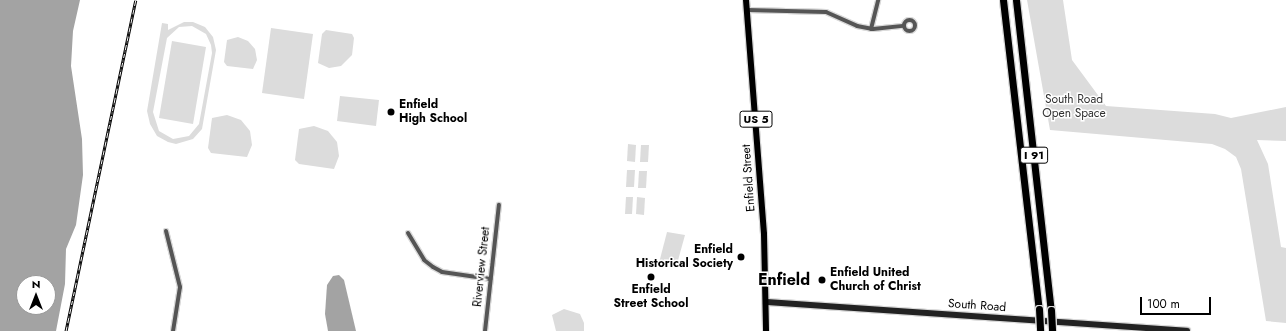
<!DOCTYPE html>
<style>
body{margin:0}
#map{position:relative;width:1286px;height:331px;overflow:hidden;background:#fff;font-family:Jost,sans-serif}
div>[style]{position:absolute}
.green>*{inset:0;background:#dcdcdc}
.water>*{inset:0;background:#a3a3a3}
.roads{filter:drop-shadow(1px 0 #dbdbdb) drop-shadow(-1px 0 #dbdbdb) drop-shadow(0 1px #dbdbdb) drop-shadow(0 -1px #dbdbdb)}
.street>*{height:4px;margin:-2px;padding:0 2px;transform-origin:2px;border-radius:2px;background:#555}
.street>.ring{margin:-2px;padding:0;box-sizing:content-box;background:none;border:4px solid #555;border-radius:50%}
.secondary>*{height:6px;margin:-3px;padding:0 3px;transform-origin:3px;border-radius:3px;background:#222}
.primary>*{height:6px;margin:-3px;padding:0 3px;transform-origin:3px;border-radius:3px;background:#000}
.highway>*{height:7px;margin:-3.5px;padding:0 3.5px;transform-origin:3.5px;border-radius:3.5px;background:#000}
.rail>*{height:3px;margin-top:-1.5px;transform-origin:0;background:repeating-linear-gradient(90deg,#fff 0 4.5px,#000 0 9px);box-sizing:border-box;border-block:1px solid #000}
.bridges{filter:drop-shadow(1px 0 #dbdbdb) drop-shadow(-1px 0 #dbdbdb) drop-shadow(0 1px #dbdbdb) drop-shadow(0 -1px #dbdbdb)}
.highway-bridge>*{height:7px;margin:-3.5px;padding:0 3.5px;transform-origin:3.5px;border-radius:3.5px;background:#000}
.dots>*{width:11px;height:11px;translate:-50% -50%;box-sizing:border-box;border:2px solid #fff;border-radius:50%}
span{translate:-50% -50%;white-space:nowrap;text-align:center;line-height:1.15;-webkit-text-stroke:3px #fff;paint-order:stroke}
.shield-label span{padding:1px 3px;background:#fff;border:1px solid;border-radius:3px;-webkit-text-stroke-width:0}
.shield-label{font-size:11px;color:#000;font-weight:700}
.park-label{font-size:12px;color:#333}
.poi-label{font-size:12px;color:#000;font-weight:700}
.left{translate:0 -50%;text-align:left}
.right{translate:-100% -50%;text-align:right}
.street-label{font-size:12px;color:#000}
.district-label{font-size:16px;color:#000;font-weight:700}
.north{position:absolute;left:16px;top:275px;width:40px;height:40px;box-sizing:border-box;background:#fff;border:1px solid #999;border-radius:50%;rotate:0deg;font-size:11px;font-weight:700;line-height:16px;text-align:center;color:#000}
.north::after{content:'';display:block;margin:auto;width:14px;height:18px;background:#000;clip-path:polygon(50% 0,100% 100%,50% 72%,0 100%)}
.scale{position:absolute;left:1140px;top:297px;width:71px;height:18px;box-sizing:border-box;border:2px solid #000;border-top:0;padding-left:5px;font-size:12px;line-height:14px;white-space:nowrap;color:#000;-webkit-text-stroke:3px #fff;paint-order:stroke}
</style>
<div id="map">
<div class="green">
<i style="clip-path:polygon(1027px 0,1063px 0,1072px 60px,1106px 106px,1215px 114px,1231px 118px,1286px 107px,1286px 141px,1257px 140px,1268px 164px,1281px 247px,1286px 248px,1286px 323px,1266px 321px,1241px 169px,1236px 157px,1225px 149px,1212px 144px,1050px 130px)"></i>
<i style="clip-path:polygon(evenodd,184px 22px,193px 22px,205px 27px,213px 37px,216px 50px,202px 129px,193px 139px,176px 144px,168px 142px,157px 136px,150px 124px,147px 111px,162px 23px,168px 24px,168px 30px,184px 22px,192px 26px,206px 34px,211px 45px,212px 53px,199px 124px,189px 136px,173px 139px,159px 131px,153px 112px,167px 38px,179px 27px,192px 26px)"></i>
<i style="clip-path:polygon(271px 28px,313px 34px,304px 99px,262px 93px)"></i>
<i style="clip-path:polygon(326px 30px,352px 34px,354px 38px,352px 55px,341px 66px,329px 68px,318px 63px,322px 34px)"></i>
<i style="clip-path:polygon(238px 37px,248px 41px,255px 49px,257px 60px,253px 69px,227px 66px,224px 62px,227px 40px)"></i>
<i style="clip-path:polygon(172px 41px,206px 47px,193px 124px,159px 118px)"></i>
<i style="clip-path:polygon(340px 96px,379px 100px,376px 126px,337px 121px)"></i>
<i style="clip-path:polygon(227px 115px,241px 120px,250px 131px,252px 145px,247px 157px,211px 153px,208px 148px,212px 118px)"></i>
<i style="clip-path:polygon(314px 126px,328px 131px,337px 142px,339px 156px,334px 169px,299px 164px,295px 160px,299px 129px)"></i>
<i style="clip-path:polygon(628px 144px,636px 145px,635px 162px,627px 161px)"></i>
<i style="clip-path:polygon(641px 145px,649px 145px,648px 162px,640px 162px)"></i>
<i style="clip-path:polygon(627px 170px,635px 170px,634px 187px,626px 187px)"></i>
<i style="clip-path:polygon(639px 171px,647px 171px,646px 188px,638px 188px)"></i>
<i style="clip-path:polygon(626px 197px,633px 197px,632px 214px,625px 214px)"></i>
<i style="clip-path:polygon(637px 197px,645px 198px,644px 215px,636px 214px)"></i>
<i style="clip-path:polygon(667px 232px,685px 235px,677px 264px,659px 263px)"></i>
<i style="clip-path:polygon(564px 309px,580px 314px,584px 323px,584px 331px,556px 331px,552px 315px)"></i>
</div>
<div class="water">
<i style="clip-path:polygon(evenodd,0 0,80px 0,73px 31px,71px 66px,82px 139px,83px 175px,76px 225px,66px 249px,65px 284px,56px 331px,0 331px,0 0,24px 283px,48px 283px,48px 307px,24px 307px,24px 283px)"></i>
<i style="clip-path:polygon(339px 275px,344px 280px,356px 331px,328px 331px,325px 314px,327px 285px,333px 276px)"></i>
</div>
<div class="roads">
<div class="street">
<i style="left:747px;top:10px;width:79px;rotate:1.5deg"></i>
<i style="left:826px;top:12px;width:34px;rotate:24deg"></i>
<i style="left:857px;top:26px;width:16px;rotate:11deg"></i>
<i style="left:873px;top:29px;width:30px;rotate:-6deg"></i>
<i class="ring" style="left:903.5px;top:19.5px;width:7px;height:7px"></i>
<i style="left:871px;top:29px;width:30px;rotate:-76deg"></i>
<i style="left:166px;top:231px;width:58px;rotate:76deg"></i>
<i style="left:180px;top:287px;width:45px;rotate:99deg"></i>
<i style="left:408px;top:233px;width:31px;rotate:59deg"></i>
<i style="left:424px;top:260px;width:11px;rotate:38deg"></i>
<i style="left:433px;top:267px;width:10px;rotate:29deg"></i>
<i style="left:442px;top:272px;width:49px;rotate:8.3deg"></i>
<i style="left:485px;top:331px;width:127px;rotate:-83.7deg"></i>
</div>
<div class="secondary">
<i style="left:766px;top:302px;width:422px;rotate:3.9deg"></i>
</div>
<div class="primary">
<i style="left:746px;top:0;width:235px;rotate:85.6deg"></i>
<i style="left:764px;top:234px;width:97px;rotate:88.8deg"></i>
</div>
<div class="highway">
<i style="left:1003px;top:0;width:311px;rotate:83.4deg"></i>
<i style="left:1016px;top:0;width:312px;rotate:83.6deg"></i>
</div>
</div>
<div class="rail">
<i style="left:66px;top:331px;width:338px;rotate:-78.1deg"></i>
</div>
<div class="bridges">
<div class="highway-bridge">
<i style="left:1039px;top:309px;width:22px;rotate:87deg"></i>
<i style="left:1051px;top:310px;width:21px;rotate:87deg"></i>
</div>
</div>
<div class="dots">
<i style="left:391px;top:112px;background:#000"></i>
<i style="left:741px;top:257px;background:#000"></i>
<i style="left:651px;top:277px;background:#000"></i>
<i style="left:822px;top:280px;background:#000"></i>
</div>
<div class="shield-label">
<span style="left:756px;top:119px">US 5</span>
<span style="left:1034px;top:155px">I 91</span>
</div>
<div class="park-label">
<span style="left:1074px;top:107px">South Road<br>Open Space</span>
</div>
<div class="poi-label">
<span class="left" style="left:399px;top:112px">Enfield<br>High School</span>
<span class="right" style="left:733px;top:257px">Enfield<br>Historical Society</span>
<span class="left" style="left:830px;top:280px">Enfield United<br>Church of Christ</span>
<span style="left:651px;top:297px">Enfield<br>Street School</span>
</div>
<div class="street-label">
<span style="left:749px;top:178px;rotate:-94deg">Enfield Street</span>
<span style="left:482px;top:267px;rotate:-84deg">Riverview Street</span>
<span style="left:977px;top:306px;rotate:4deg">South Road</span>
</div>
<div class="district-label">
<span style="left:784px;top:280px">Enfield</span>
</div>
<div class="north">N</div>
<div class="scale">100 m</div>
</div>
